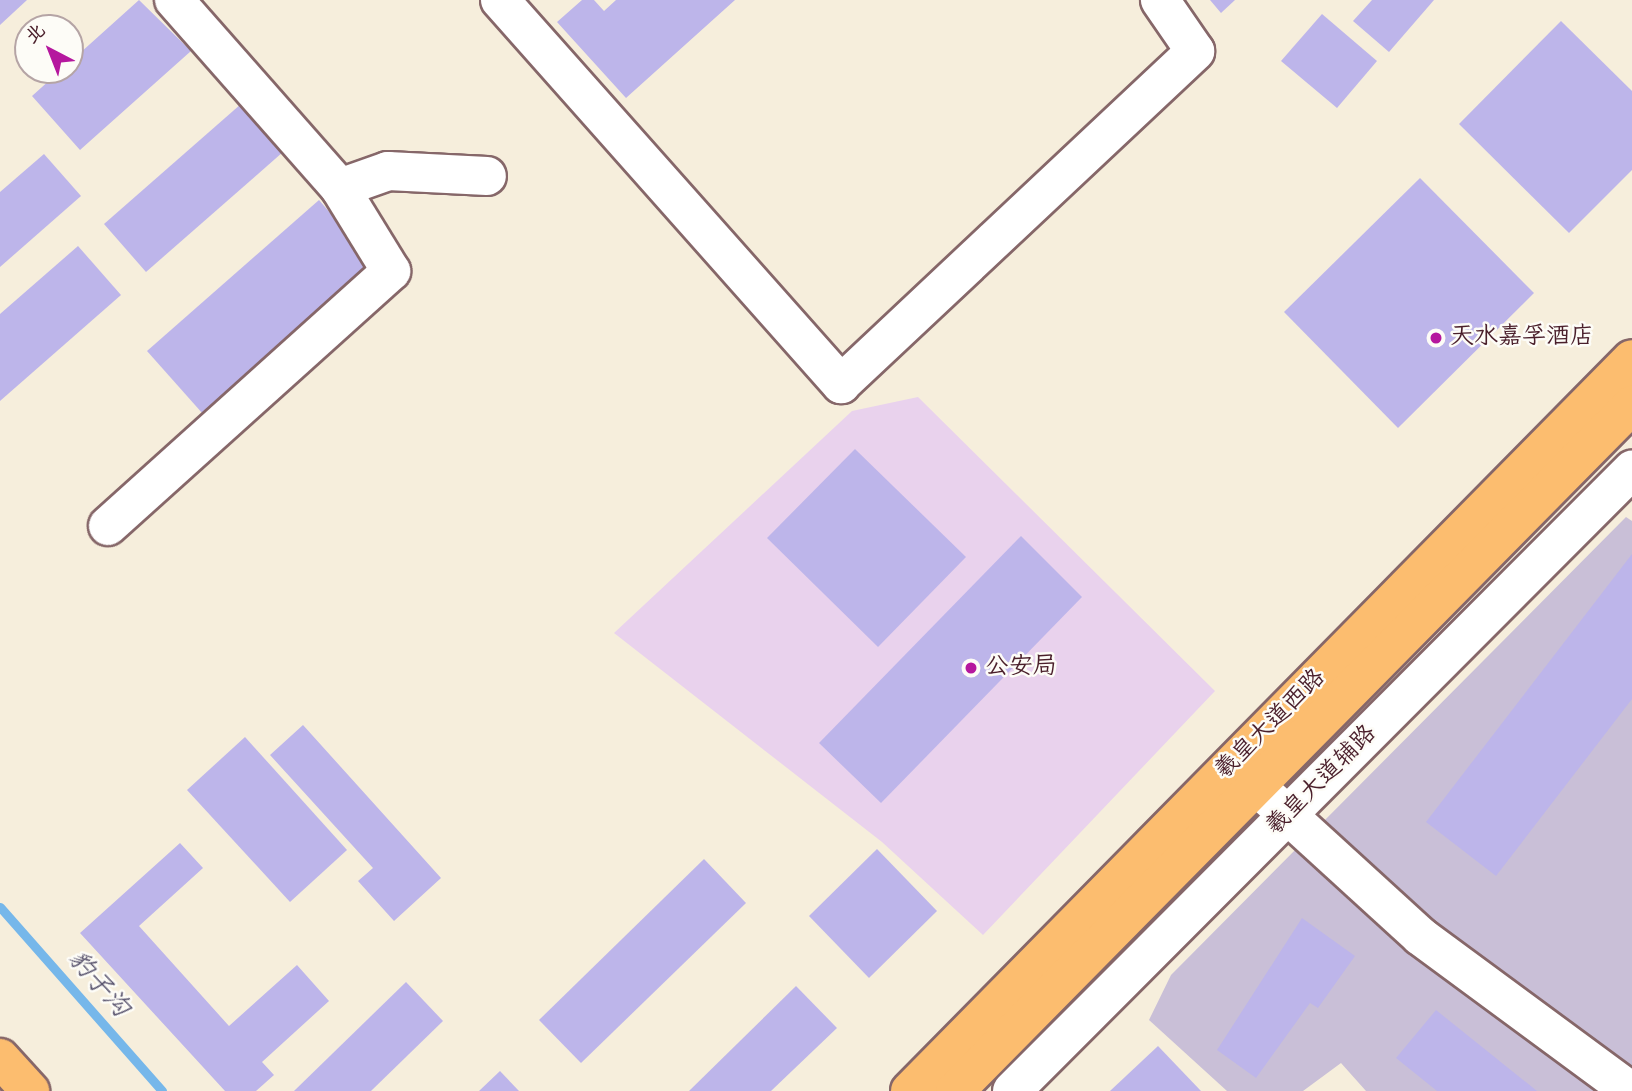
<!DOCTYPE html>
<meta charset="utf-8">
<style>
body{margin:0}
#map{position:relative;width:1632px;height:1091px;overflow:hidden;background:#f6eedc;font-family:"Indie Flower","LXGW WenKai TC",sans-serif}
div>[style]{position:absolute}
.built>*{inset:0;background:#e9d2ed}
.industrial>*{inset:0;background:#c9bfd7}
.stream>*{height:9px;margin:-4.5px;padding:0 4.5px;transform-origin:4.5px;border-radius:4.5px;background:#76b7ea}
.building>*{inset:0;background:#bdb5ea}
.roads{filter:drop-shadow(2px 0 #866769) drop-shadow(-2px 0 #866769) drop-shadow(0 2px #866769) drop-shadow(0 -2px #866769)}
.minor>*{height:38px;margin:-19px;padding:0 19px;transform-origin:19px;border-radius:19px;background:#fff}
.major>*{height:38px;margin:-19px;padding:0 19px;transform-origin:19px;border-radius:19px;background:#fcbd6f}
.dots>*{width:19px;height:19px;translate:-50% -50%;box-sizing:border-box;border:4px solid #fdfcf7;border-radius:50%}
span{translate:-50% -50%;white-space:nowrap;text-align:center;line-height:1.15;-webkit-text-stroke:5px #fdfcf7;paint-order:stroke}
.poi-label{font-size:24px;color:#4a1f2b}
.left{translate:0 -50%;text-align:left}
.street-label{font-size:24px;color:#4a1f2b}
.water-label{font-size:26px;color:#59546e;font-style:italic}
.north{position:absolute;left:14px;top:14px;width:70px;height:70px;box-sizing:border-box;background:#fdfcf7;border:2px solid #b5a4a5;border-radius:50%;rotate:318deg;font-size:19px;font-weight:700;line-height:28px;text-align:center;color:#4a1f2b}
.north::after{content:'';display:block;margin:auto;width:24px;height:32px;background:#b5179e;clip-path:polygon(50% 0,100% 100%,50% 72%,0 100%)}
</style>
<div id="map">
<div class="built">
<i style="clip-path:polygon(918px 397px,1215px 691px,983px 935px,882px 842px,614px 633px,852px 411px)"></i>
</div>
<div class="industrial">
<i style="clip-path:polygon(1626px 517px,1632px 521px,1632px 1091px,1366px 1091px,1341px 1063px,1303px 1091px,1227px 1091px,1149px 1020px,1171px 975px)"></i>
</div>
<div class="stream">
<i style="left:0;top:907px;width:245px;rotate:48.6deg"></i>
</div>
<div class="building">
<i style="clip-path:polygon(0 0,27px 0,0 25px)"></i>
<i style="clip-path:polygon(139px 0,191px 51px,80px 150px,32px 96px,61px 70px,70px 70px,70px 62px)"></i>
<i style="clip-path:polygon(582px 0,594px 0,604px 11px,616px 0,735px 0,626px 98px,557px 22px)"></i>
<i style="clip-path:polygon(1210px 0,1235px 0,1221px 13px)"></i>
<i style="clip-path:polygon(1372px 0,1434px 0,1389px 52px,1353px 21px)"></i>
<i style="clip-path:polygon(1322px 14px,1377px 61px,1337px 108px,1281px 61px)"></i>
<i style="clip-path:polygon(1561px 21px,1632px 91px,1632px 170px,1569px 233px,1459px 124px)"></i>
<i style="clip-path:polygon(241px 104px,283px 152px,146px 272px,104px 224px)"></i>
<i style="clip-path:polygon(44px 154px,81px 196px,0 267px,0 192px)"></i>
<i style="clip-path:polygon(1420px 178px,1534px 293px,1398px 428px,1284px 312px)"></i>
<i style="clip-path:polygon(319px 200px,374px 264px,203px 414px,147px 351px)"></i>
<i style="clip-path:polygon(78px 246px,121px 295px,0 401px,0 314px)"></i>
<i style="clip-path:polygon(855px 449px,966px 557px,878px 647px,767px 538px)"></i>
<i style="clip-path:polygon(1021px 536px,1082px 597px,881px 803px,819px 743px)"></i>
<i style="clip-path:polygon(1632px 554px,1632px 699px,1496px 876px,1426px 822px)"></i>
<i style="clip-path:polygon(303px 725px,441px 878px,394px 921px,358px 881px,373px 868px,270px 755px)"></i>
<i style="clip-path:polygon(245px 737px,347px 850px,290px 902px,187px 790px)"></i>
<i style="clip-path:polygon(180px 843px,203px 868px,139px 926px,229px 1026px,297px 965px,329px 1001px,262px 1062px,274px 1075px,256px 1091px,225px 1091px,80px 933px)"></i>
<i style="clip-path:polygon(877px 849px,937px 911px,869px 978px,809px 916px)"></i>
<i style="clip-path:polygon(704px 859px,746px 903px,581px 1063px,539px 1020px)"></i>
<i style="clip-path:polygon(1302px 918px,1355px 956px,1318px 1008px,1310px 1003px,1256px 1078px,1217px 1050px)"></i>
<i style="clip-path:polygon(406px 982px,443px 1021px,371px 1091px,294px 1091px)"></i>
<i style="clip-path:polygon(796px 986px,837px 1028px,771px 1091px,689px 1091px)"></i>
<i style="clip-path:polygon(1436px 1010px,1537px 1091px,1437px 1091px,1396px 1058px)"></i>
<i style="clip-path:polygon(1158px 1046px,1201px 1091px,1110px 1091px)"></i>
<i style="clip-path:polygon(500px 1071px,519px 1091px,479px 1091px)"></i>
</div>
<div class="roads">
<div class="minor">
<i style="left:500px;top:0;width:514px;rotate:48.39deg"></i>
<i style="left:841px;top:384px;width:486px;rotate:-43.2deg"></i>
<i style="left:1195px;top:51px;width:62px;rotate:-124.5deg"></i>
<i style="left:340px;top:188px;width:51px;rotate:-19.5deg"></i>
<i style="left:388px;top:171px;width:99px;rotate:2.9deg"></i>
<i style="left:108px;top:526px;width:381px;rotate:-42deg"></i>
<i style="left:391px;top:271px;width:97px;rotate:-121.6deg"></i>
<i style="left:340px;top:188px;width:251px;rotate:-131.4deg"></i>
<i style="left:1268px;top:797px;width:206px;rotate:42.4deg"></i>
<i style="left:1420px;top:936px;width:261px;rotate:36.4deg"></i>
<i style="left:1012px;top:1091px;width:878px;rotate:-45.05deg"></i>
</div>
<div class="major">
<i style="left:0;top:1058px;width:45px;rotate:47.7deg"></i>
<i style="left:910px;top:1091px;width:1028px;rotate:-45.39deg"></i>
<i style="left:955px;top:1091px;width:964px;rotate:-45.38deg"></i>
</div>
</div>
<div class="dots">
<i style="left:1436px;top:338px;background:#b5179e"></i>
<i style="left:971px;top:668px;background:#b5179e"></i>
</div>
<div class="poi-label">
<span class="left" style="left:1450px;top:338px">天水嘉孚酒店</span>
<span class="left" style="left:985px;top:668px">公安局</span>
</div>
<div class="street-label">
<span style="left:1271px;top:725px;rotate:-45deg">羲皇大道西路</span>
<span style="left:1322px;top:781px;rotate:-45deg">羲皇大道辅路</span>
</div>
<div class="water-label">
<span style="left:97px;top:985px;rotate:49deg">豹子沟</span>
</div>
<div class="north">北</div>
</div>
